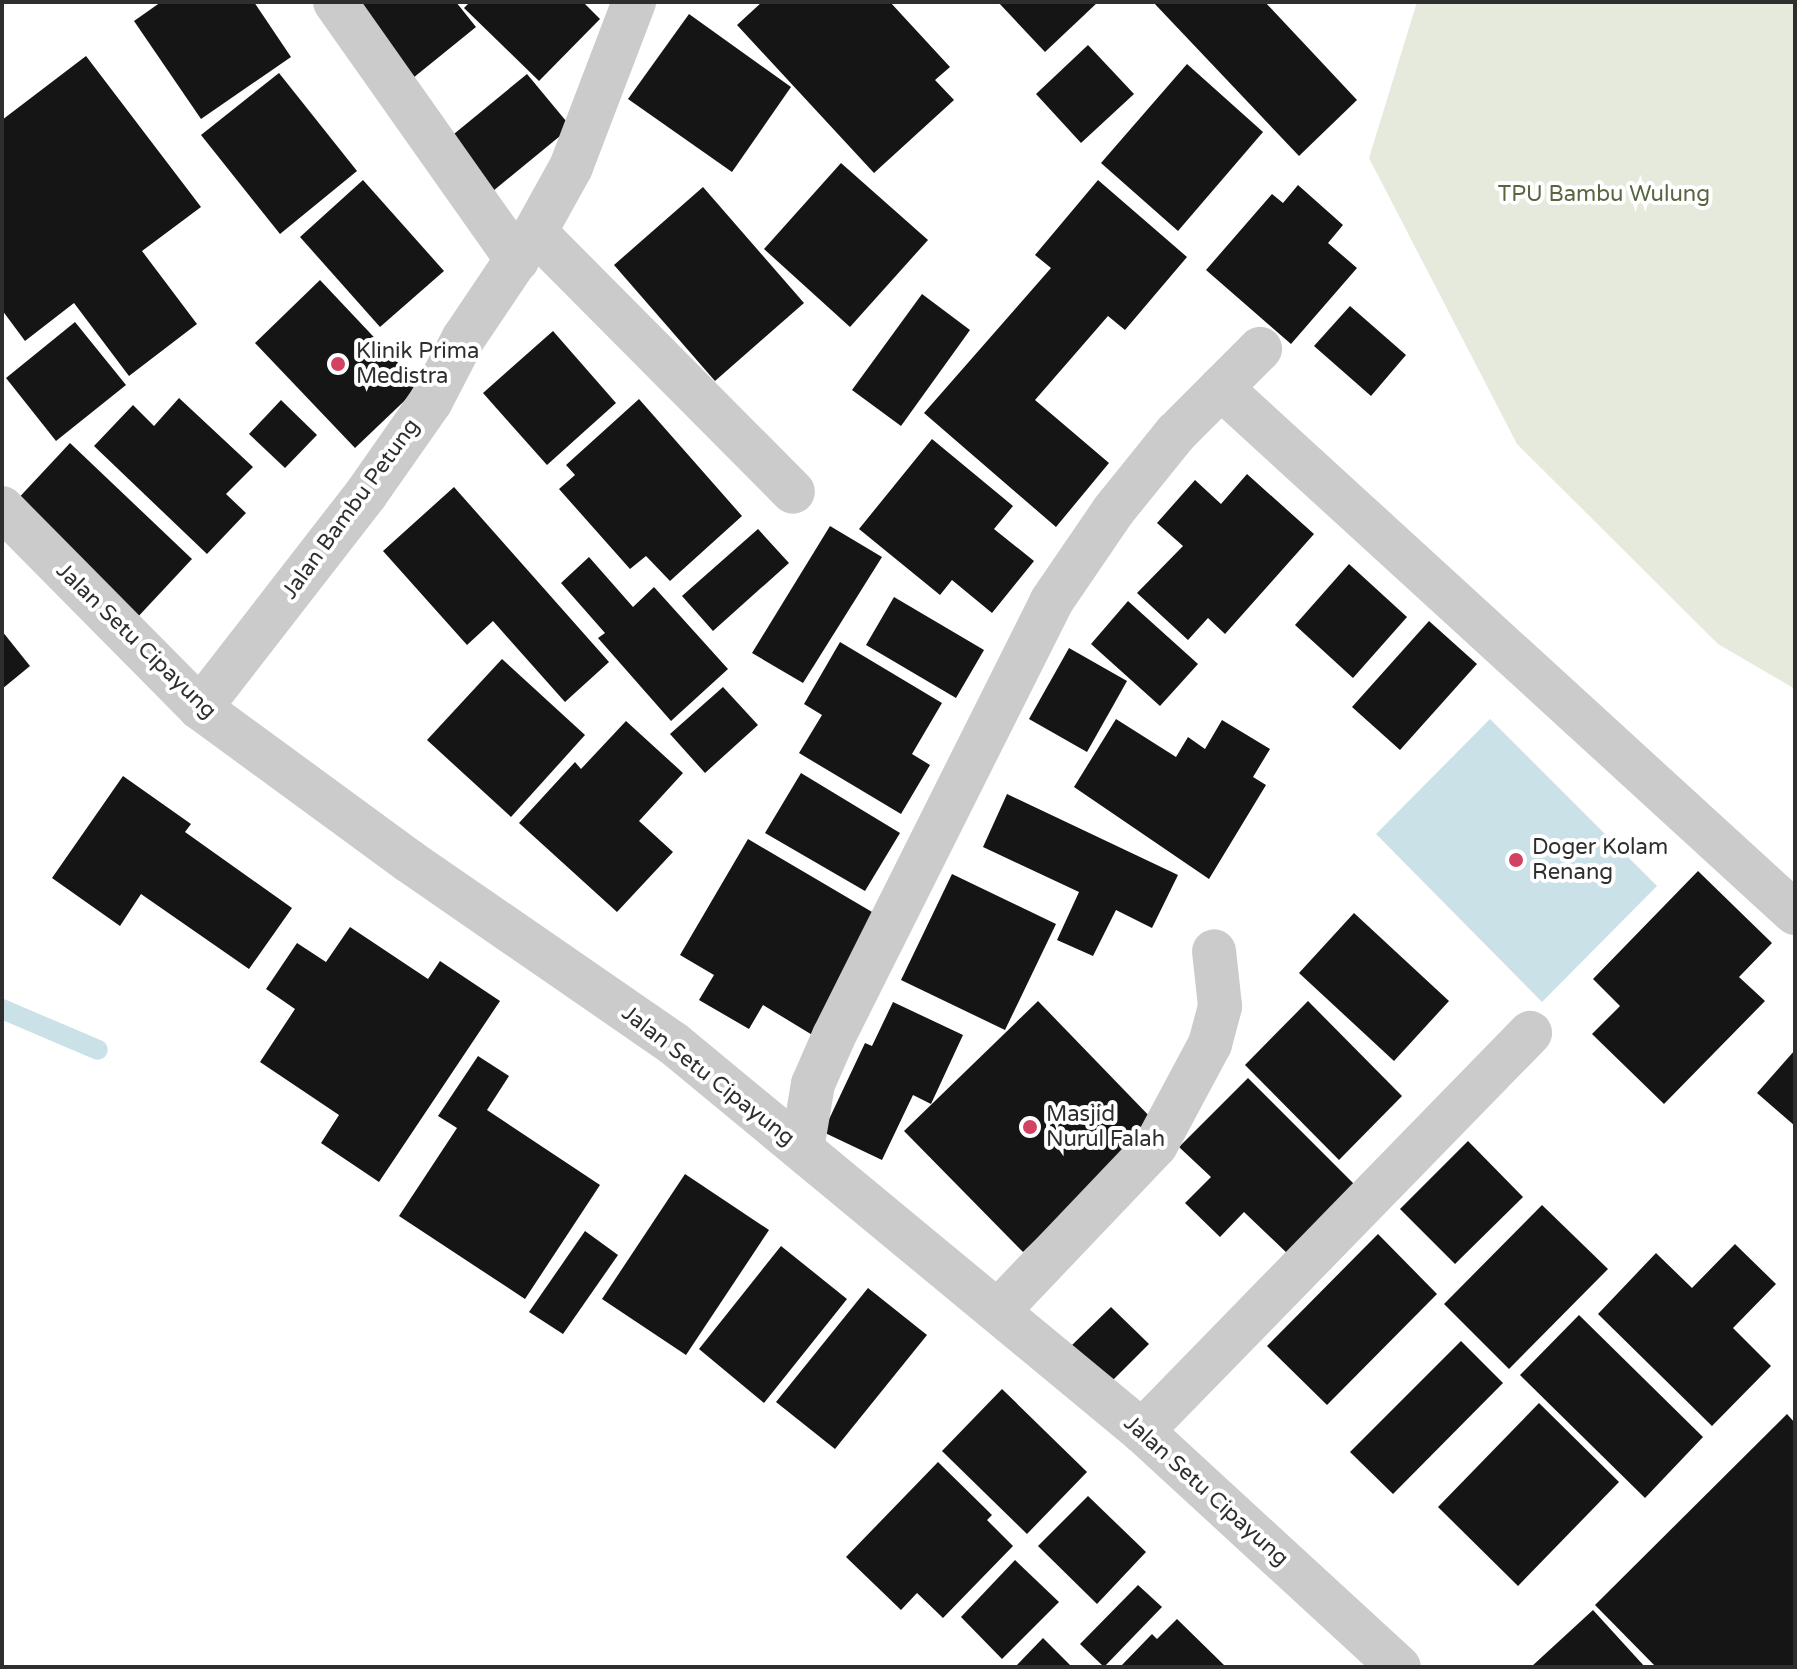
<!DOCTYPE html>
<style>
body{margin:0}
#map{position:relative;width:1797px;height:1669px;overflow:hidden;background:#fff;font-family:"Varela Round",sans-serif}
div>[style]{position:absolute}
.green>*{inset:0;background:#e6eadd}
.water>*{inset:0;background:#cbe1e8}
.stream>*{height:20px;margin:-10px;padding:0 10px;transform-origin:10px;border-radius:10px;background:#cbe1e8}
.building>*{inset:0;background:#151515}
.minor>*{height:44px;margin:-22px;padding:0 22px;transform-origin:22px;border-radius:22px;background:#cbcbcb}
.tertiary>*{height:44px;margin:-22px;padding:0 22px;transform-origin:22px;border-radius:22px;background:#cbcbcb}
.dots>*{width:22px;height:22px;translate:-50% -50%;box-sizing:border-box;border:4px solid #fff;border-radius:50%}
span{translate:-50% -50%;white-space:nowrap;text-align:center;line-height:1.15;-webkit-text-stroke:8px #fff;paint-order:stroke}
.park-label{font-size:22px;color:#576540}
.poi-label{font-size:22px;color:#2e2e2e}
.left{translate:0 -50%;text-align:left}
.street-label{font-size:22px;color:#2e2e2e}
.frame{position:absolute;inset:0;border:4px solid #2e2e2e;pointer-events:none}
</style>
<div id="map">
<div class="green">
<i style="clip-path:polygon(1417px 2px,1795px 2px,1795px 689px,1718px 644px,1517px 444px,1369px 158px)"></i>
</div>
<div class="water">
<i style="clip-path:polygon(1490px 719px,1657px 886px,1542px 1002px,1376px 834px)"></i>
</div>
<div class="stream">
<i style="left:2px;top:1009px;width:104px;rotate:23.1deg"></i>
</div>
<div class="building">
<i style="clip-path:polygon(161px 2px,254px 2px,291px 57px,201px 119px,134px 21px)"></i>
<i style="clip-path:polygon(355px 2px,456px 2px,476px 27px,413px 78px)"></i>
<i style="clip-path:polygon(470px 2px,583px 2px,600px 19px,539px 81px,464px 8px)"></i>
<i style="clip-path:polygon(762px 2px,890px 2px,950px 67px,935px 80px,954px 100px,874px 173px,737px 25px)"></i>
<i style="clip-path:polygon(998px 2px,1098px 2px,1045px 52px)"></i>
<i style="clip-path:polygon(1153px 2px,1265px 2px,1357px 100px,1299px 156px)"></i>
<i style="clip-path:polygon(689px 14px,791px 87px,732px 172px,628px 99px)"></i>
<i style="clip-path:polygon(1088px 45px,1134px 94px,1081px 143px,1036px 94px)"></i>
<i style="clip-path:polygon(86px 56px,201px 207px,142px 251px,197px 324px,129px 376px,74px 303px,25px 341px,2px 310px,2px 120px)"></i>
<i style="clip-path:polygon(1187px 64px,1263px 132px,1178px 231px,1101px 163px)"></i>
<i style="clip-path:polygon(279px 73px,357px 171px,280px 234px,201px 135px)"></i>
<i style="clip-path:polygon(527px 74px,571px 127px,487px 196px,443px 143px)"></i>
<i style="clip-path:polygon(841px 163px,928px 240px,850px 327px,764px 249px)"></i>
<i style="clip-path:polygon(363px 180px,444px 271px,380px 327px,300px 237px)"></i>
<i style="clip-path:polygon(1098px 180px,1187px 257px,1125px 330px,1108px 316px,1035px 400px,1109px 463px,1056px 527px,924px 413px,1051px 268px,1035px 255px)"></i>
<i style="clip-path:polygon(1298px 185px,1343px 225px,1328px 243px,1357px 268px,1291px 344px,1206px 270px,1272px 194px,1283px 203px)"></i>
<i style="clip-path:polygon(703px 187px,804px 303px,715px 381px,614px 265px)"></i>
<i style="clip-path:polygon(320px 280px,420px 386px,355px 448px,255px 343px)"></i>
<i style="clip-path:polygon(922px 294px,970px 330px,901px 426px,852px 390px)"></i>
<i style="clip-path:polygon(1350px 306px,1406px 355px,1371px 396px,1314px 346px)"></i>
<i style="clip-path:polygon(75px 322px,126px 385px,56px 441px,6px 378px)"></i>
<i style="clip-path:polygon(553px 331px,616px 403px,547px 465px,483px 393px)"></i>
<i style="clip-path:polygon(179px 398px,253px 467px,226px 494px,246px 513px,207px 554px,94px 446px,133px 405px,154px 426px)"></i>
<i style="clip-path:polygon(639px 399px,742px 516px,670px 581px,646px 556px,630px 569px,559px 489px,575px 475px,566px 465px)"></i>
<i style="clip-path:polygon(281px 400px,317px 435px,285px 468px,249px 434px)"></i>
<i style="clip-path:polygon(932px 439px,1013px 506px,994px 529px,1034px 561px,992px 613px,952px 580px,940px 595px,859px 529px)"></i>
<i style="clip-path:polygon(70px 443px,192px 559px,135px 620px,13px 504px)"></i>
<i style="clip-path:polygon(1247px 474px,1314px 534px,1225px 634px,1208px 618px,1188px 640px,1137px 593px,1183px 546px,1157px 523px,1195px 480px,1221px 504px)"></i>
<i style="clip-path:polygon(454px 487px,609px 662px,565px 702px,493px 621px,467px 645px,383px 551px)"></i>
<i style="clip-path:polygon(830px 526px,882px 557px,803px 683px,752px 653px)"></i>
<i style="clip-path:polygon(758px 529px,789px 563px,713px 631px,682px 596px)"></i>
<i style="clip-path:polygon(589px 557px,633px 607px,654px 587px,728px 669px,671px 721px,598px 638px,605px 633px,561px 583px)"></i>
<i style="clip-path:polygon(1349px 564px,1407px 617px,1353px 678px,1295px 625px)"></i>
<i style="clip-path:polygon(894px 597px,984px 650px,956px 698px,866px 645px)"></i>
<i style="clip-path:polygon(1128px 601px,1198px 664px,1160px 706px,1091px 644px)"></i>
<i style="clip-path:polygon(1429px 621px,1477px 664px,1400px 750px,1352px 707px)"></i>
<i style="clip-path:polygon(2px 631px,30px 666px,2px 689px)"></i>
<i style="clip-path:polygon(840px 642px,942px 703px,912px 754px,930px 765px,901px 814px,799px 753px,822px 715px,804px 704px)"></i>
<i style="clip-path:polygon(1069px 648px,1127px 681px,1087px 752px,1029px 719px)"></i>
<i style="clip-path:polygon(502px 659px,585px 735px,511px 817px,427px 740px)"></i>
<i style="clip-path:polygon(723px 687px,758px 725px,705px 773px,670px 734px)"></i>
<i style="clip-path:polygon(1116px 719px,1176px 757px,1188px 737px,1205px 749px,1222px 720px,1270px 749px,1253px 777px,1266px 785px,1209px 879px,1074px 787px)"></i>
<i style="clip-path:polygon(626px 721px,683px 773px,639px 821px,673px 852px,617px 912px,519px 823px,575px 762px,581px 769px)"></i>
<i style="clip-path:polygon(801px 773px,900px 833px,865px 891px,765px 833px)"></i>
<i style="clip-path:polygon(123px 776px,191px 824px,185px 832px,292px 908px,249px 969px,141px 894px,120px 926px,52px 878px)"></i>
<i style="clip-path:polygon(1007px 794px,1178px 875px,1152px 928px,1116px 910px,1093px 956px,1057px 940px,1079px 892px,983px 847px)"></i>
<i style="clip-path:polygon(748px 839px,884px 919px,814px 1036px,763px 1005px,749px 1029px,699px 1000px,714px 975px,680px 955px)"></i>
<i style="clip-path:polygon(1698px 871px,1772px 943px,1739px 977px,1765px 1001px,1664px 1104px,1592px 1034px,1620px 1006px,1593px 979px)"></i>
<i style="clip-path:polygon(952px 874px,1056px 924px,1005px 1030px,901px 980px)"></i>
<i style="clip-path:polygon(1354px 913px,1449px 1001px,1394px 1061px,1299px 973px)"></i>
<i style="clip-path:polygon(350px 927px,428px 979px,440px 961px,500px 1001px,379px 1182px,321px 1143px,339px 1115px,260px 1062px,295px 1009px,266px 989px,297px 943px,326px 962px)"></i>
<i style="clip-path:polygon(1038px 1001px,1156px 1123px,1023px 1252px,904px 1131px)"></i>
<i style="clip-path:polygon(1308px 1001px,1402px 1096px,1339px 1160px,1245px 1065px)"></i>
<i style="clip-path:polygon(893px 1002px,963px 1035px,931px 1104px,913px 1095px,882px 1160px,823px 1132px,865px 1043px,872px 1046px)"></i>
<i style="clip-path:polygon(1795px 1050px,1795px 1126px,1757px 1093px)"></i>
<i style="clip-path:polygon(478px 1056px,509px 1076px,487px 1110px,600px 1185px,525px 1299px,399px 1216px,457px 1128px,438px 1116px)"></i>
<i style="clip-path:polygon(1248px 1078px,1357px 1187px,1289px 1255px,1244px 1212px,1220px 1237px,1185px 1203px,1211px 1177px,1179px 1147px)"></i>
<i style="clip-path:polygon(1468px 1141px,1523px 1197px,1455px 1264px,1400px 1209px)"></i>
<i style="clip-path:polygon(685px 1174px,769px 1230px,686px 1355px,602px 1299px)"></i>
<i style="clip-path:polygon(1542px 1205px,1608px 1269px,1509px 1369px,1444px 1304px)"></i>
<i style="clip-path:polygon(585px 1231px,618px 1255px,563px 1334px,529px 1312px)"></i>
<i style="clip-path:polygon(1378px 1234px,1437px 1294px,1327px 1405px,1267px 1346px)"></i>
<i style="clip-path:polygon(1735px 1244px,1776px 1284px,1733px 1328px,1771px 1366px,1712px 1426px,1598px 1314px,1656px 1253px,1692px 1288px)"></i>
<i style="clip-path:polygon(781px 1246px,847px 1299px,764px 1403px,699px 1349px)"></i>
<i style="clip-path:polygon(868px 1288px,927px 1335px,835px 1449px,776px 1402px)"></i>
<i style="clip-path:polygon(1111px 1307px,1149px 1344px,1108px 1385px,1069px 1348px)"></i>
<i style="clip-path:polygon(1579px 1315px,1703px 1437px,1645px 1498px,1520px 1375px)"></i>
<i style="clip-path:polygon(1461px 1341px,1503px 1383px,1393px 1494px,1350px 1452px)"></i>
<i style="clip-path:polygon(1002px 1389px,1087px 1472px,1027px 1534px,942px 1451px)"></i>
<i style="clip-path:polygon(1539px 1403px,1619px 1482px,1518px 1586px,1438px 1507px)"></i>
<i style="clip-path:polygon(1787px 1414px,1795px 1423px,1795px 1667px,1656px 1667px,1595px 1605px)"></i>
<i style="clip-path:polygon(938px 1462px,992px 1515px,987px 1520px,1013px 1546px,943px 1618px,917px 1593px,901px 1610px,846px 1557px)"></i>
<i style="clip-path:polygon(1088px 1496px,1146px 1552px,1097px 1604px,1038px 1546px)"></i>
<i style="clip-path:polygon(1015px 1560px,1059px 1602px,1002px 1659px,961px 1617px)"></i>
<i style="clip-path:polygon(1138px 1585px,1162px 1607px,1104px 1667px,1080px 1644px)"></i>
<i style="clip-path:polygon(1593px 1610px,1645px 1667px,1531px 1667px)"></i>
<i style="clip-path:polygon(1177px 1619px,1226px 1667px,1120px 1667px,1152px 1634px,1157px 1639px)"></i>
<i style="clip-path:polygon(1043px 1638px,1072px 1667px,1015px 1667px)"></i>
</div>
<div class="minor">
<i style="left:335px;top:2px;width:316px;rotate:54.8deg"></i>
<i style="left:535px;top:232px;width:366px;rotate:45.2deg"></i>
<i style="left:1221px;top:388px;width:778px;rotate:42.45deg"></i>
<i style="left:200px;top:708px;width:271px;rotate:-52.2deg"></i>
<i style="left:366px;top:494px;width:113px;rotate:-55deg"></i>
<i style="left:431px;top:401px;width:70px;rotate:-62.7deg"></i>
<i style="left:463px;top:339px;width:129px;rotate:-56.1deg"></i>
<i style="left:535px;top:232px;width:74px;rotate:-61deg"></i>
<i style="left:571px;top:167px;width:177px;rotate:-69.1deg"></i>
<i style="left:802px;top:1149px;width:66px;rotate:-80.4deg"></i>
<i style="left:813px;top:1084px;width:52px;rotate:-66.4deg"></i>
<i style="left:834px;top:1036px;width:485px;rotate:-63.4deg"></i>
<i style="left:1051px;top:602px;width:110px;rotate:-55.7deg"></i>
<i style="left:1113px;top:511px;width:100px;rotate:-51.1deg"></i>
<i style="left:1176px;top:433px;width:119px;rotate:-45deg"></i>
<i style="left:998px;top:1311px;width:229px;rotate:-46.4deg"></i>
<i style="left:1156px;top:1145px;width:115px;rotate:-61.9deg"></i>
<i style="left:1210px;top:1044px;width:39px;rotate:-75deg"></i>
<i style="left:1220px;top:1006px;width:55px;rotate:-96.2deg"></i>
<i style="left:1142px;top:1431px;width:556px;rotate:-45.73deg"></i>
</div>
<div class="tertiary">
<i style="left:2px;top:508px;width:281px;rotate:45.3deg"></i>
<i style="left:200px;top:708px;width:259px;rotate:36.2deg"></i>
<i style="left:409px;top:861px;width:321px;rotate:34.6deg"></i>
<i style="left:673px;top:1043px;width:609px;rotate:39.6deg"></i>
<i style="left:1142px;top:1431px;width:349px;rotate:42.6deg"></i>
</div>
<div class="dots">
<i style="left:338px;top:364px;background:#d24362"></i>
<i style="left:1516px;top:860px;background:#d24362"></i>
<i style="left:1030px;top:1127px;background:#d24362"></i>
</div>
<div class="park-label">
<span style="left:1604px;top:195px">TPU Bambu Wulung</span>
</div>
<div class="poi-label">
<span class="left" style="left:356px;top:364px">Klinik Prima<br>Medistra</span>
<span class="left" style="left:1532px;top:860px">Doger Kolam<br>Renang</span>
<span class="left" style="left:1046px;top:1127px">Masjid<br>Nurul Falah</span>
</div>
<div class="street-label">
<span style="left:351px;top:509px;rotate:-54deg">Jalan Bambu Petung</span>
<span style="left:136px;top:641px;rotate:44deg">Jalan Setu Cipayung</span>
<span style="left:708px;top:1076px;rotate:38deg">Jalan Setu Cipayung</span>
<span style="left:1206px;top:1491px;rotate:42deg">Jalan Setu Cipayung</span>
</div>
<div class="frame"></div>
</div>
